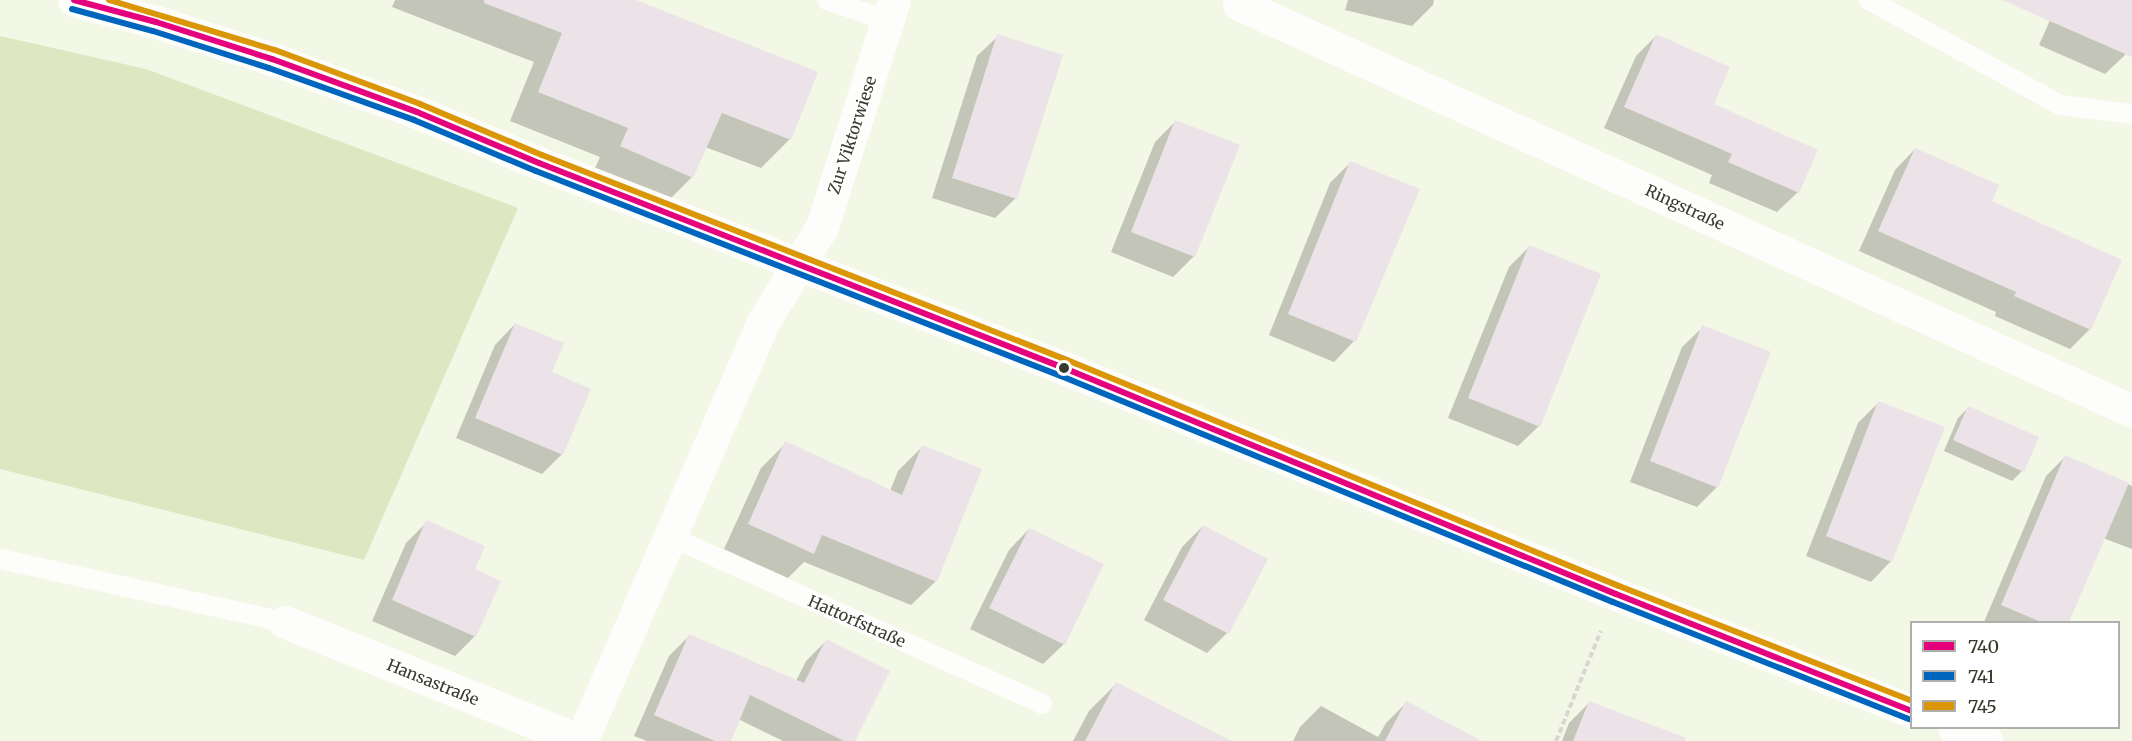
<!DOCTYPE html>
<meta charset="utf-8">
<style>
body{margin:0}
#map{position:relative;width:2132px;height:741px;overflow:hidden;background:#f3f7e5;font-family:Merriweather,serif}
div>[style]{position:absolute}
.green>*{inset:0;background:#dfe7c2}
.shadow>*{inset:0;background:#0003}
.building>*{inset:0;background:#ebe3e7}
.path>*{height:4px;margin-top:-2px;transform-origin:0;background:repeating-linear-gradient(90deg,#d7d8d3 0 6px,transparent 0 9px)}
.service>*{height:20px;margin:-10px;padding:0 10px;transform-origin:10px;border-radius:10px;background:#fdfefb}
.minor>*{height:33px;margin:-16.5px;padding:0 16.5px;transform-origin:16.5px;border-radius:16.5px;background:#fdfefb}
.tertiary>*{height:33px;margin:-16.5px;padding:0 16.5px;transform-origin:16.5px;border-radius:16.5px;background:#fdfefb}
.bus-1>*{height:6px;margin:-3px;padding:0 3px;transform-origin:3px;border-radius:3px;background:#e5007d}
.bus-2>*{height:6px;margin:-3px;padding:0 3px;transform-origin:3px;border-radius:3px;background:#0065bd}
.bus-3>*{height:6px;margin:-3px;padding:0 3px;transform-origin:3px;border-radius:3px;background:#da9607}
.dots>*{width:16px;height:16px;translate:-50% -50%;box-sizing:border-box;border:3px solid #fff;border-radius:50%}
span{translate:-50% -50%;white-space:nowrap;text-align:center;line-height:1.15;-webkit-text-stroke:5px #fff;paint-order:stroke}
.street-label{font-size:16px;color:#373a2d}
.legend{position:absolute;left:1910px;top:621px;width:210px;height:108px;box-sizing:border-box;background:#fff;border:2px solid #afb0ab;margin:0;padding:8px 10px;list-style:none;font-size:18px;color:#373a2d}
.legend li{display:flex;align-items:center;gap:12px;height:30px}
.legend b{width:30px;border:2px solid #afb0ab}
</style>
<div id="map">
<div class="green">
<i style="clip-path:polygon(0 36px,146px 69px,518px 208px,364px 560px,0 469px)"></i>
</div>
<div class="shadow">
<i style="clip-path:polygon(395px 0,630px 0,790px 139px,761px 168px,705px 147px,692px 177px,663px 206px,592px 175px,600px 157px,510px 121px,534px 62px,392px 7px)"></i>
<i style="clip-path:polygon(1348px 0,1434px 0,1433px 5px,1412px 26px,1345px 10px)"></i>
<i style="clip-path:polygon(2059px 0,2132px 0,2132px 40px,2126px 54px,2105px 74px,2039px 45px)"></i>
<i style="clip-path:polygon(998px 36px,1016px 198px,995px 218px,932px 198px,977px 56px)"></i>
<i style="clip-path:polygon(1656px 36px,1712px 105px,1798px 192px,1777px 212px,1709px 183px,1712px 175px,1604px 128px,1636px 56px)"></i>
<i style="clip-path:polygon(1175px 122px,1194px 256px,1173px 277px,1111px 252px,1155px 142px)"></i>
<i style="clip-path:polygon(1915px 149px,1990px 202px,2090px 329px,2070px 349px,1995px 316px,1996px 312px,1859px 251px,1895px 170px)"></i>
<i style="clip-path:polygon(1350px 163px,1354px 341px,1334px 362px,1269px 335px,1330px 183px)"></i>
<i style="clip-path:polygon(1529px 247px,1539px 426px,1518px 446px,1448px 418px,1509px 267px)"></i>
<i style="clip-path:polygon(515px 324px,550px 373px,562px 454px,542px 474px,456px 438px,495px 345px)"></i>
<i style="clip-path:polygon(1703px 327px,1717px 487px,1697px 507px,1630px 482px,1682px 347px)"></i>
<i style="clip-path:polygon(1878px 403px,1891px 561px,1871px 582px,1806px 556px,1858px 423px)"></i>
<i style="clip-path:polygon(1969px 407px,2022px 471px,2012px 481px,1944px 451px,1958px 418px)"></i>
<i style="clip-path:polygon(786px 443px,890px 491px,898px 471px,923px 446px,936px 581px,911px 605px,804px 562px,788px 578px,724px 549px,761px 468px)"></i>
<i style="clip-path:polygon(2065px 457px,2132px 486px,2132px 549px,2103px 538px,2067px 622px,1984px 622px,2046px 476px)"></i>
<i style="clip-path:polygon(427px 522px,473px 570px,475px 636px,455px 656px,372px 621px,406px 543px)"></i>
<i style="clip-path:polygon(1203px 526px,1227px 633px,1207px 653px,1144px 620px,1182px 547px)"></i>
<i style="clip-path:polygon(1029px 529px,1064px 644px,1043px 664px,970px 629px,1009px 550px)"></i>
<i style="clip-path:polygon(689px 636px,796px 681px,806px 661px,826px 641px,853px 741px,783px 741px,738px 719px,729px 741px,647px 741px,634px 736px,669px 656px)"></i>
<i style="clip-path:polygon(1116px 684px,1179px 741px,1073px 741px,1089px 711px)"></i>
<i style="clip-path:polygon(1406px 703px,1470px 741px,1293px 741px,1300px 727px,1321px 706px,1378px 737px,1386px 723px)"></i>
<i style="clip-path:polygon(1589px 703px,1650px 741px,1562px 741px,1569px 723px)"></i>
</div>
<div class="building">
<i style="clip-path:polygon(484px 0,636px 0,818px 72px,791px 140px,722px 113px,693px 178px,620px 146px,628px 128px,538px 92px,562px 33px,484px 3px)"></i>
<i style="clip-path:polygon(2002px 0,2132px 0,2132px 57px)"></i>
<i style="clip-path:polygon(997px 34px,1063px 55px,1017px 199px,952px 178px)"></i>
<i style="clip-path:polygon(1656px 34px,1730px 67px,1714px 104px,1818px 150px,1799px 193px,1728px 162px,1732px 154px,1624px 107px)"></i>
<i style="clip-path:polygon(1175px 120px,1240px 145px,1195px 257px,1131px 232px)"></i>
<i style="clip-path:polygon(1915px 148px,1999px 185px,1992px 201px,2122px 260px,2091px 330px,2014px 296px,2016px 292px,1878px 231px)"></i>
<i style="clip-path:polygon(1350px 161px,1420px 189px,1356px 342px,1288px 314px)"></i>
<i style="clip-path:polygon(1529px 245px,1601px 274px,1540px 427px,1468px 398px)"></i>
<i style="clip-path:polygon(515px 323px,564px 343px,552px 372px,591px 389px,563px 455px,475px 418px)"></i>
<i style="clip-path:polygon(1702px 325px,1771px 352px,1718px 488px,1650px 461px)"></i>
<i style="clip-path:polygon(1878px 401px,1945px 427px,1892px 562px,1826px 536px)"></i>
<i style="clip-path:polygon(1968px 406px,2039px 437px,2024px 472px,1953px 440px)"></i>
<i style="clip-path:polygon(785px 441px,902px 495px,922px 445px,982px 469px,937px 582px,822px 535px,814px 554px,748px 524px)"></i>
<i style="clip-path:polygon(2065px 455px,2129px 483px,2069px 622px,2041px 622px,2001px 605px)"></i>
<i style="clip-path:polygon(426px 520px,485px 546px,475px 569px,501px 581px,476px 637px,392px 600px)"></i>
<i style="clip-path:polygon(1203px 525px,1268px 559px,1229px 634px,1163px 600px)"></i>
<i style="clip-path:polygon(1029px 528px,1104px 564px,1065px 645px,989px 608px)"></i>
<i style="clip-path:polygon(689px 634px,804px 683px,826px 639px,890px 671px,855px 741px,844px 741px,750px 695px,731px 741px,715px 741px,654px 715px)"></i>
<i style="clip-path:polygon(1116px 682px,1231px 741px,1085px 741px)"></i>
<i style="clip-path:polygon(1406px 701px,1482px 741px,1385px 741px)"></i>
<i style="clip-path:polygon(1589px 701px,1686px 738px,1685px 741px,1573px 741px)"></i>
</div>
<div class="path">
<i style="left:1556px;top:741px;width:119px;rotate:-67.8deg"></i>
</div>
<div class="service">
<i style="left:827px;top:0;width:65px;rotate:18.7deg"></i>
<i style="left:1869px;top:0;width:218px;rotate:28.8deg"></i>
<i style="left:2060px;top:105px;width:73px;rotate:7.1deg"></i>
<i style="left:671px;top:537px;width:407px;rotate:24.2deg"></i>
<i style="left:0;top:559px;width:292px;rotate:12.5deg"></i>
</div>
<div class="minor">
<i style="left:1239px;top:4px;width:981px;rotate:24.5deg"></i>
<i style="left:285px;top:622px;width:319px;rotate:21.9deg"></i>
<i style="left:581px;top:741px;width:457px;rotate:-66.5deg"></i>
<i style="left:763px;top:322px;width:112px;rotate:-58.2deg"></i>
<i style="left:822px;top:227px;width:238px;rotate:-72.4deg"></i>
</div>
<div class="tertiary">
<i style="left:74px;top:0;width:85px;rotate:15deg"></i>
<i style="left:156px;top:22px;width:122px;rotate:17.7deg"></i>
<i style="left:272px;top:59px;width:154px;rotate:20.1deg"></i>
<i style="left:417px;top:112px;width:132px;rotate:22.7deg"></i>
<i style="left:539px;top:163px;width:564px;rotate:21.33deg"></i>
<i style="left:1064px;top:368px;width:596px;rotate:22.27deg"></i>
<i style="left:1616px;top:594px;width:318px;rotate:21.6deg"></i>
<i style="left:1954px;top:728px;width:35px;rotate:22deg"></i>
</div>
<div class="bus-1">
<i style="left:74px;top:0;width:85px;rotate:15deg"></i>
<i style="left:156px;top:22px;width:122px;rotate:17.7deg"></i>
<i style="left:272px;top:59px;width:154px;rotate:20.1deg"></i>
<i style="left:417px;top:112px;width:132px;rotate:22.7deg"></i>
<i style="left:539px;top:163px;width:564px;rotate:21.33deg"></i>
<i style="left:1064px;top:368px;width:596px;rotate:22.27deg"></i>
<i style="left:1616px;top:594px;width:318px;rotate:21.6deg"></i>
</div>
<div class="bus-2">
<i style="left:72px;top:9px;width:84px;rotate:15.2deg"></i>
<i style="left:153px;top:31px;width:122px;rotate:17.7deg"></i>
<i style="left:269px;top:68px;width:154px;rotate:19.7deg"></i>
<i style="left:414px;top:120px;width:132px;rotate:22.7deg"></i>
<i style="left:536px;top:171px;width:564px;rotate:21.33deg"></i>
<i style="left:1061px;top:376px;width:596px;rotate:22.27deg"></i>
<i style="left:1613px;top:602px;width:318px;rotate:21.6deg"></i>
</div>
<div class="bus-3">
<i style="left:109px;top:0;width:173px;rotate:16.8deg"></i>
<i style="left:275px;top:50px;width:155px;rotate:20.4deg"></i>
<i style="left:420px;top:104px;width:132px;rotate:22.7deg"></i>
<i style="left:542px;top:155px;width:564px;rotate:21.33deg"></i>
<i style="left:1067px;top:360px;width:596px;rotate:22.27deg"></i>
<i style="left:1619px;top:586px;width:315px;rotate:21.4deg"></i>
</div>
<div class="dots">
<i style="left:1064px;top:368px;background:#373a2d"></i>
</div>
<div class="street-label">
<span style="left:852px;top:135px;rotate:-72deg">Zur Viktorwiese</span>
<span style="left:1685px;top:207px;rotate:25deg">Ringstraße</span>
<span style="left:857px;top:621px;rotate:24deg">Hattorfstraße</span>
<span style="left:433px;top:682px;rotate:22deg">Hansastraße</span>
</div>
<ul class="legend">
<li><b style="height:8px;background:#e5007d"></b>740</li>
<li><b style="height:8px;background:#0065bd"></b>741</li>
<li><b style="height:8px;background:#da9607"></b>745</li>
</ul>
</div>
